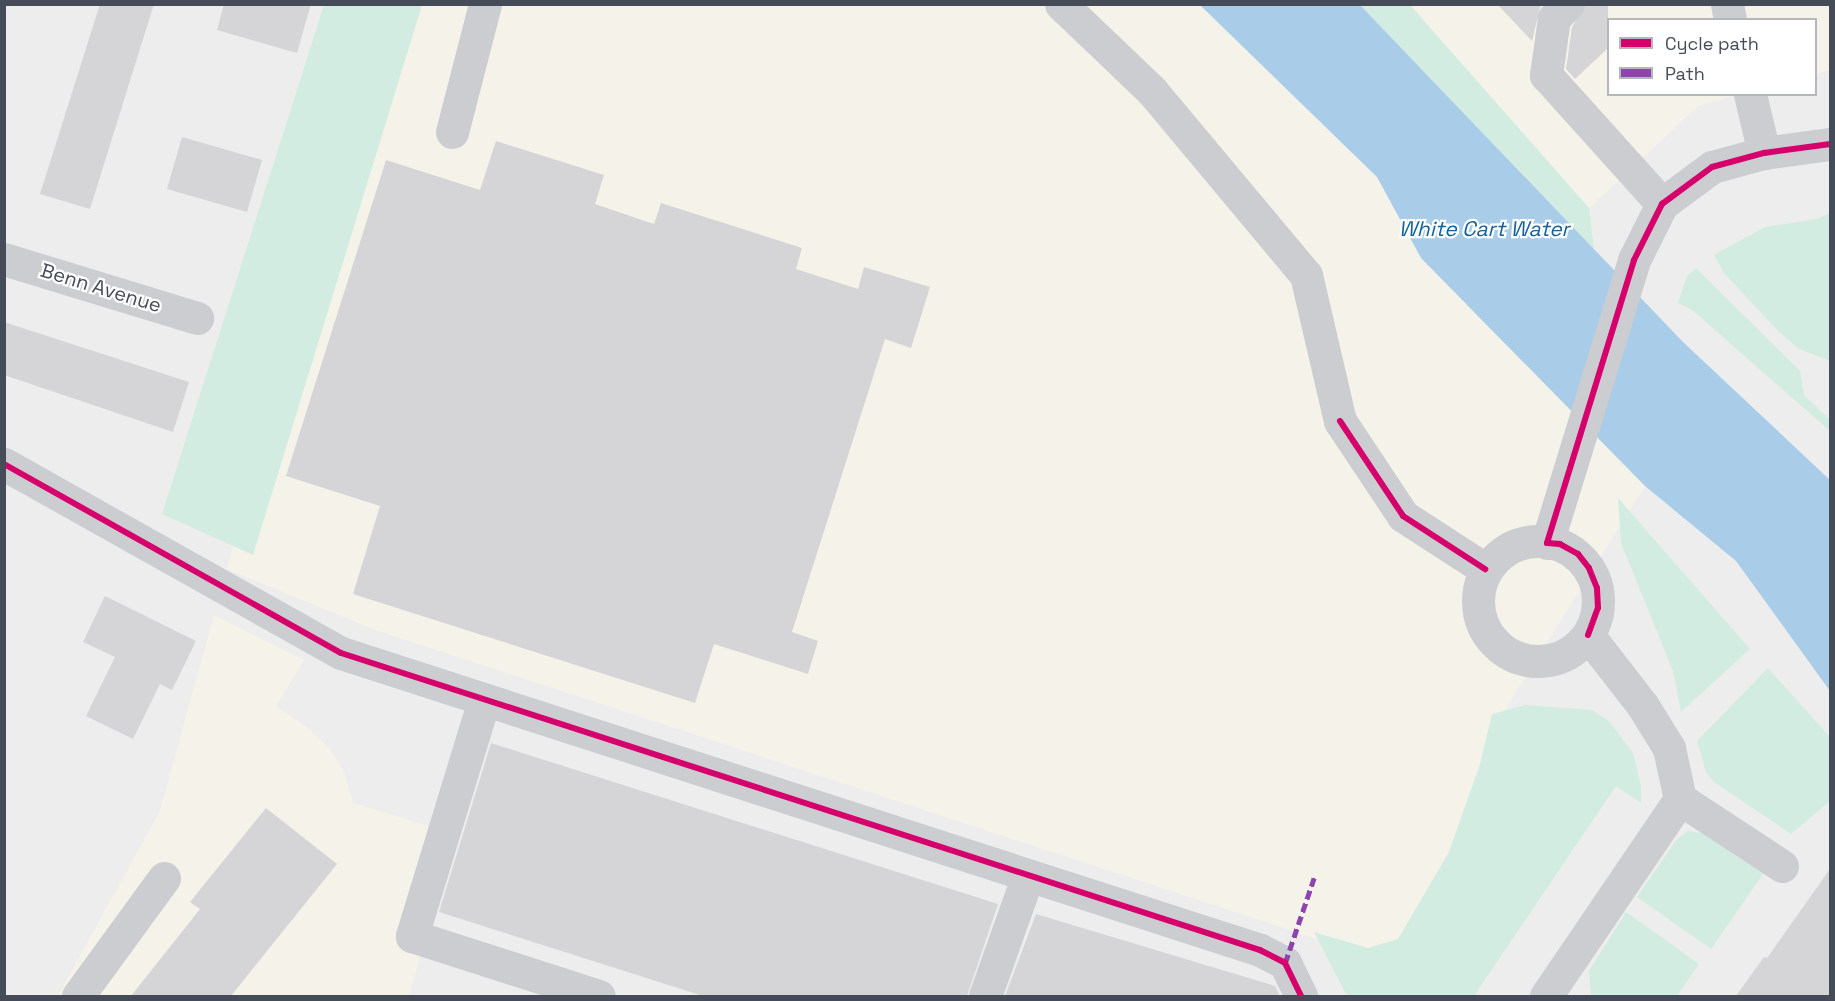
<!DOCTYPE html>
<style>
body{margin:0}
#map{position:relative;width:1835px;height:1001px;overflow:hidden;background:#eeeded;font-family:"Space Grotesk",sans-serif}
div>[style]{position:absolute}
.commercial>*{inset:0;background:#f5f3e9}
.green>*{inset:0;background:#d2ece1}
.water>*{inset:0;background:#a9cde8}
.building>*{inset:0;background:#d5d5d7}
.minor>*{height:33px;margin:-16.5px;padding:0 16.5px;transform-origin:16.5px;border-radius:16.5px;background:#cccdd0}
.minor>.ring{margin:-16.5px;padding:0;box-sizing:content-box;background:none;border:33px solid #cccdd0;border-radius:50%}
.quiet>*{height:4.5px;margin-top:-2.25px;transform-origin:0;background:repeating-linear-gradient(90deg,#8e44ad 0 9px,transparent 0 13.5px)}
.cycleway>*{height:6px;margin:-3px;padding:0 3px;transform-origin:3px;border-radius:3px;background:#d6006c}
span{translate:-50% -50%;white-space:nowrap;text-align:center;line-height:1.15;-webkit-text-stroke:4.5px #fff;paint-order:stroke}
.street-label{font-size:20px;color:#464b58}
.water-label{font-size:21px;color:#14629c;font-style:italic}
.frame{position:absolute;inset:0;border:6px solid #464b58;pointer-events:none}
.legend{position:absolute;left:1607px;top:18px;width:210px;height:78px;box-sizing:border-box;background:#fff;border:2px solid #b5b7bc;margin:0;padding:8px 10px;list-style:none;font-size:18px;color:#464b58}
.legend li{display:flex;align-items:center;gap:12px;height:30px}
.legend b{width:30px;border:2px solid #b5b7bc}
</style>
<div id="map">
<div class="commercial">
<i style="clip-path:polygon(382px 5px,1200px 5px,1377px 177px,1421px 258px,1645px 486px,1504px 711px,1415px 971px,373px 629px,227px 569px)"></i>
<i style="clip-path:polygon(1410px 5px,1830px 5px,1830px 70px,1816px 74px,1816px 20px,1608px 20px,1608px 94px,1737px 95px,1699px 105px,1589px 208px)"></i>
<i style="clip-path:polygon(214px 615px,304px 660px,276px 706px,309px 729px,330px 749px,344px 772px,353px 803px,455px 834px,409px 996px,58px 996px,160px 811px)"></i>
</div>
<div class="green">
<i style="clip-path:polygon(324px 5px,422px 5px,253px 555px,162px 514px)"></i>
<i style="clip-path:polygon(1360px 5px,1410px 5px,1589px 208px,1594px 249px)"></i>
<i style="clip-path:polygon(1830px 213px,1830px 361px,1799px 349px,1779px 332px,1724px 273px,1714px 255px,1765px 227px,1817px 219px)"></i>
<i style="clip-path:polygon(1696px 268px,1800px 371px,1804px 395px,1830px 420px,1830px 431px,1692px 310px,1678px 303px,1687px 276px)"></i>
<i style="clip-path:polygon(1618px 498px,1750px 649px,1681px 712px,1673px 671px,1621px 543px)"></i>
<i style="clip-path:polygon(1768px 668px,1830px 737px,1830px 801px,1791px 834px,1714px 782px,1706px 772px,1697px 741px)"></i>
<i style="clip-path:polygon(1525px 705px,1592px 710px,1609px 721px,1633px 753px,1641px 786px,1641px 803px,1616px 786px,1474px 996px,1347px 996px,1314px 932px,1368px 948px,1398px 939px,1449px 852px,1480px 764px,1492px 714px)"></i>
<i style="clip-path:polygon(1688px 831px,1702px 833px,1763px 874px,1711px 949px,1637px 897px,1677px 839px)"></i>
<i style="clip-path:polygon(1626px 912px,1699px 964px,1677px 996px,1591px 995px,1589px 971px)"></i>
</div>
<div class="water">
<i style="clip-path:polygon(1200px 5px,1360px 5px,1683px 342px,1830px 480px,1830px 691px,1736px 561px,1645px 486px,1421px 258px,1377px 177px)"></i>
</div>
<div class="building">
<i style="clip-path:polygon(100px 4px,154px 4px,90px 209px,40px 194px)"></i>
<i style="clip-path:polygon(224px 4px,311px 4px,297px 53px,217px 30px)"></i>
<i style="clip-path:polygon(1497px 4px,1541px 4px,1532px 41px)"></i>
<i style="clip-path:polygon(1586px 4px,1608px 4px,1608px 48px,1575px 79px,1566px 69px,1572px 27px)"></i>
<i style="clip-path:polygon(182px 137px,262px 160px,247px 212px,167px 189px)"></i>
<i style="clip-path:polygon(496px 141px,604px 175px,595px 204px,654px 224px,661px 203px,802px 248px,796px 269px,858px 289px,864px 267px,930px 287px,911px 348px,885px 339px,792px 632px,818px 641px,808px 674px,714px 644px,695px 703px,353px 594px,380px 506px,286px 476px,386px 160px,480px 190px)"></i>
<i style="clip-path:polygon(4px 322px,189px 382px,173px 432px,4px 375px)"></i>
<i style="clip-path:polygon(105px 596px,196px 641px,172px 690px,160px 684px,133px 739px,86px 716px,115px 657px,83px 642px)"></i>
<i style="clip-path:polygon(491px 743px,998px 904px,967px 996px,703px 996px,439px 912px)"></i>
<i style="clip-path:polygon(266px 808px,337px 864px,231px 996px,131px 996px,200px 909px,190px 902px)"></i>
<i style="clip-path:polygon(1830px 869px,1830px 996px,1736px 996px,1764px 957px,1767px 958px)"></i>
<i style="clip-path:polygon(1036px 914px,1275px 986px,1280px 996px,1005px 996px)"></i>
</div>
<div class="minor">
<i style="left:1061px;top:4px;width:126px;rotate:43.7deg"></i>
<i style="left:1152px;top:91px;width:240px;rotate:50.1deg"></i>
<i style="left:1306px;top:275px;width:150px;rotate:76.9deg"></i>
<i style="left:1340px;top:421px;width:114px;rotate:56.4deg"></i>
<i style="left:1403px;top:516px;width:98px;rotate:32.9deg"></i>
<i style="left:1568px;top:4px;width:20px;rotate:135deg"></i>
<i style="left:1554px;top:18px;width:58px;rotate:98deg"></i>
<i style="left:1546px;top:75px;width:173px;rotate:48deg"></i>
<i style="left:1727px;top:4px;width:16px;rotate:79deg"></i>
<i style="left:1750px;top:94px;width:61px;rotate:76.7deg"></i>
<i style="left:452px;top:132px;width:132px;rotate:-75.5deg"></i>
<i style="left:4px;top:259px;width:202px;rotate:17deg"></i>
<i style="left:4px;top:464px;width:386px;rotate:29.3deg"></i>
<i style="left:341px;top:653px;width:966px;rotate:17.91deg"></i>
<i style="left:1260px;top:950px;width:28px;rotate:27deg"></i>
<i style="left:1285px;top:963px;width:37px;rotate:64deg"></i>
<i class="ring" style="left:1478px;top:541px;width:87px;height:87px"></i>
<i style="left:1547px;top:543px;width:296px;rotate:-72.9deg"></i>
<i style="left:1634px;top:260px;width:63px;rotate:-63.4deg"></i>
<i style="left:1662px;top:204px;width:62px;rotate:-36.5deg"></i>
<i style="left:1712px;top:167px;width:54px;rotate:-15.1deg"></i>
<i style="left:1764px;top:153px;width:67px;rotate:-7.8deg"></i>
<i style="left:484px;top:700px;width:247px;rotate:107deg"></i>
<i style="left:412px;top:936px;width:196px;rotate:17.8deg"></i>
<i style="left:1680px;top:799px;width:122px;rotate:33.3deg"></i>
<i style="left:78px;top:996px;width:146px;rotate:-53.9deg"></i>
<i style="left:985px;top:996px;width:128px;rotate:-70.4deg"></i>
<i style="left:1546px;top:996px;width:238px;rotate:-55.8deg"></i>
<i style="left:1680px;top:799px;width:52px;rotate:-102.2deg"></i>
<i style="left:1669px;top:748px;width:49px;rotate:-121.8deg"></i>
<i style="left:1643px;top:706px;width:90px;rotate:-127.8deg"></i>
</div>
<div class="quiet">
<i style="left:1285px;top:963px;width:93px;rotate:-71.2deg"></i>
</div>
<div class="cycleway">
<i style="left:1340px;top:421px;width:114px;rotate:56.4deg"></i>
<i style="left:1403px;top:516px;width:98px;rotate:32.9deg"></i>
<i style="left:4px;top:464px;width:386px;rotate:29.3deg"></i>
<i style="left:341px;top:653px;width:966px;rotate:17.91deg"></i>
<i style="left:1260px;top:950px;width:28px;rotate:27deg"></i>
<i style="left:1285px;top:963px;width:37px;rotate:64deg"></i>
<i style="left:1588px;top:635px;width:29px;rotate:-70deg"></i>
<i style="left:1598px;top:608px;width:20px;rotate:-93deg"></i>
<i style="left:1597px;top:588px;width:22px;rotate:-112deg"></i>
<i style="left:1589px;top:568px;width:18px;rotate:-128deg"></i>
<i style="left:1578px;top:554px;width:21px;rotate:-151deg"></i>
<i style="left:1560px;top:544px;width:13px;rotate:-176deg"></i>
<i style="left:1547px;top:543px;width:296px;rotate:-72.9deg"></i>
<i style="left:1634px;top:260px;width:63px;rotate:-63.4deg"></i>
<i style="left:1662px;top:204px;width:62px;rotate:-36.5deg"></i>
<i style="left:1712px;top:167px;width:54px;rotate:-15.1deg"></i>
<i style="left:1764px;top:153px;width:67px;rotate:-7.8deg"></i>
</div>
<div class="street-label">
<span style="left:101px;top:288px;rotate:17deg">Benn Avenue</span>
</div>
<div class="water-label">
<span style="left:1484px;top:229px">White Cart Water</span>
</div>
<div class="frame"></div>
<ul class="legend">
<li><b style="height:8px;background:#d6006c"></b>Cycle path</li>
<li><b style="height:8px;background:#8e44ad"></b>Path</li>
</ul>
</div>
